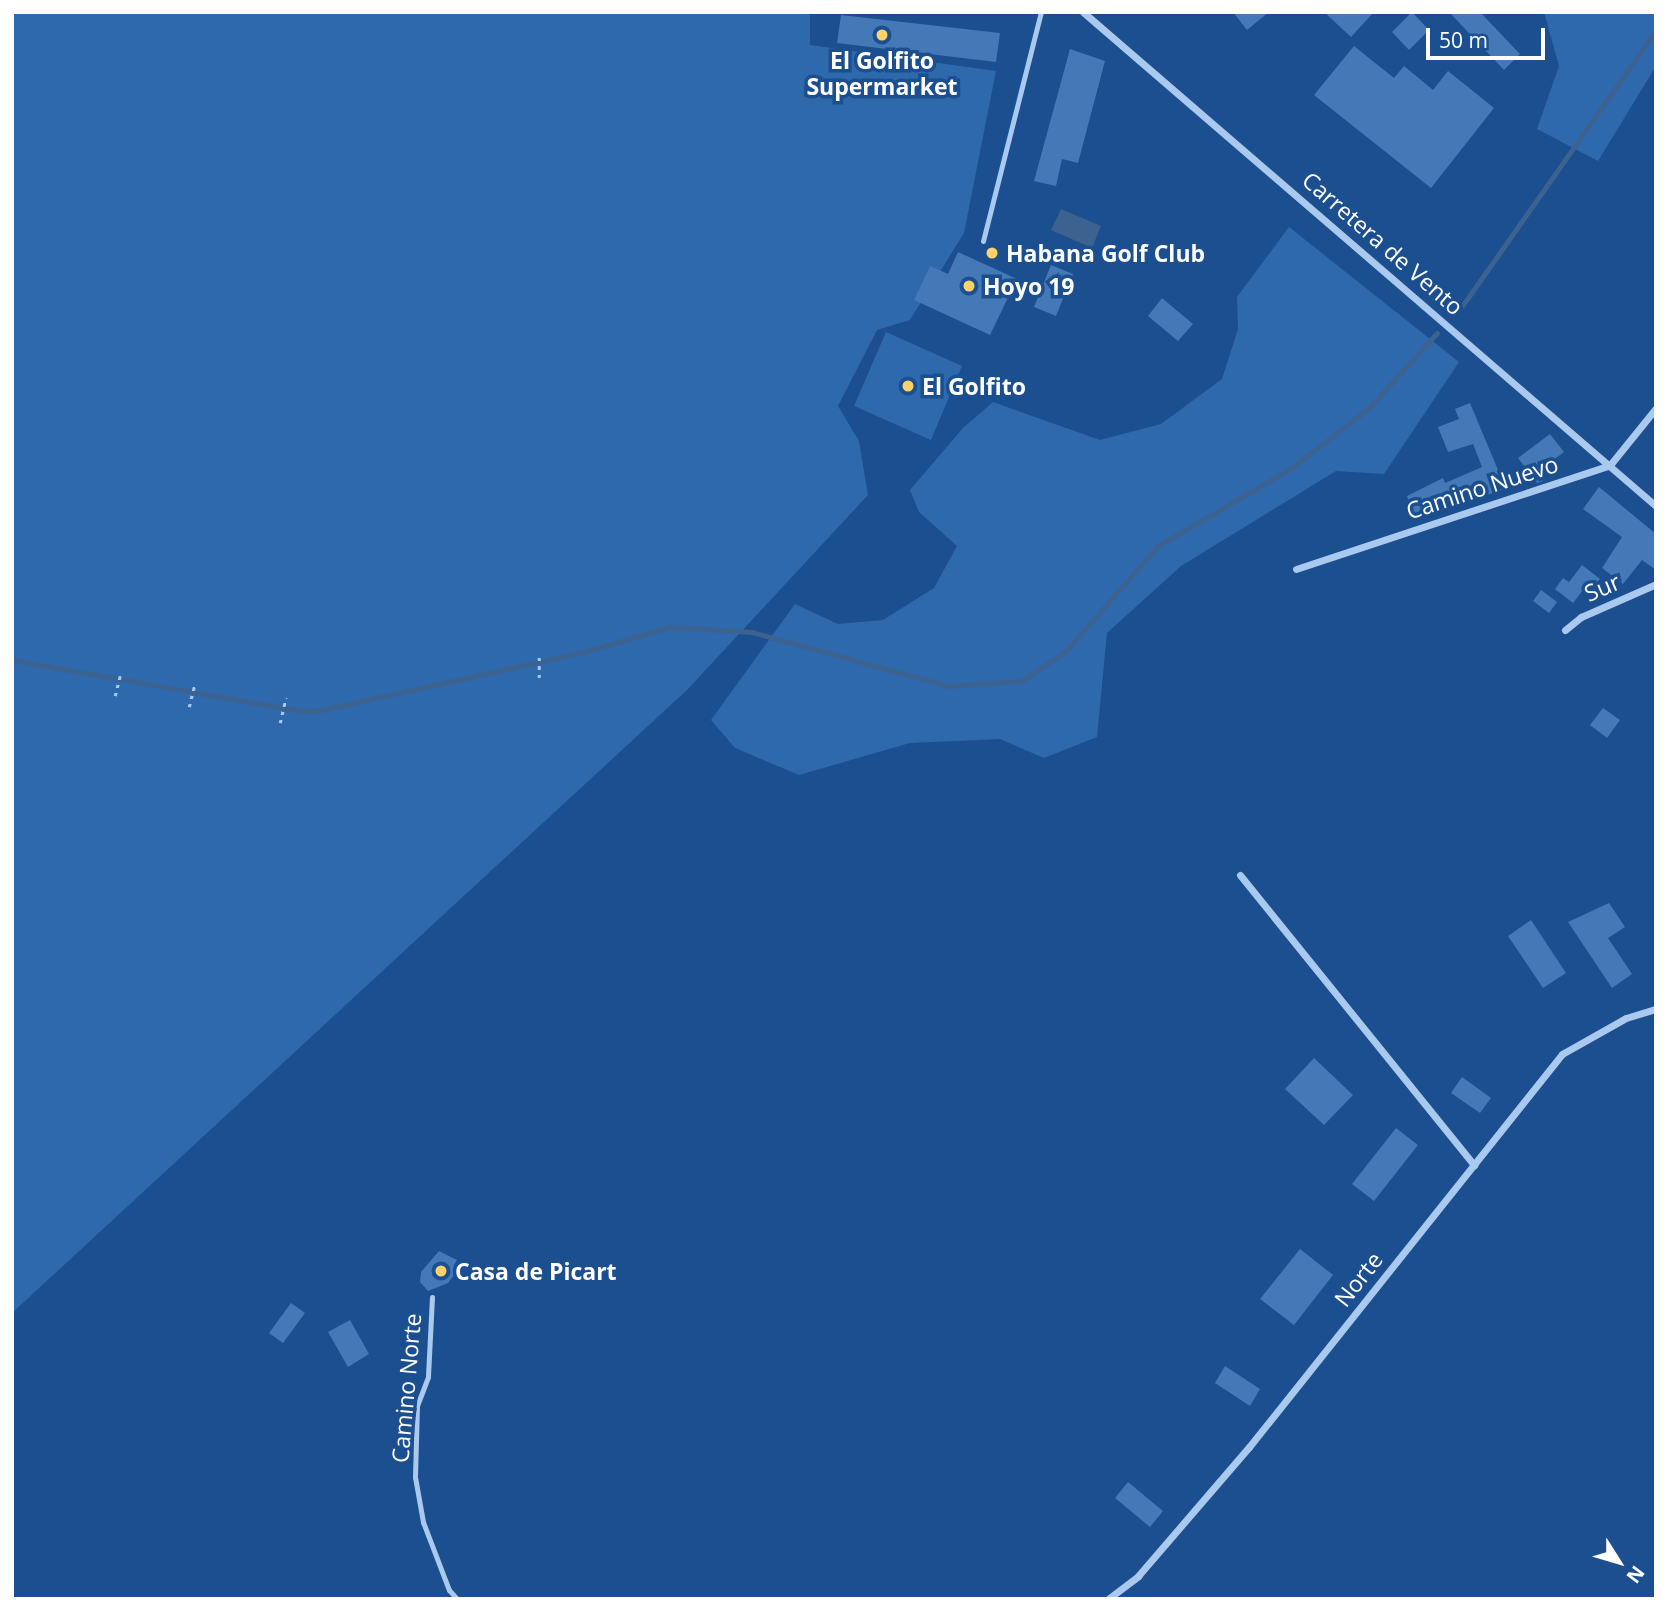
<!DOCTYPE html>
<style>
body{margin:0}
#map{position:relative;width:1668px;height:1611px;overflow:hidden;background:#1b4f8f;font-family:"Open Sans",sans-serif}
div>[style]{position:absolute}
.green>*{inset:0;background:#2e69ad}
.water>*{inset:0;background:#3c6290}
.stream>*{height:4.5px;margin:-2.25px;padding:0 2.25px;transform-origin:2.25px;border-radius:2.25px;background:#3c6290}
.building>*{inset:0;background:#4478b7}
.path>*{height:2.5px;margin-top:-1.25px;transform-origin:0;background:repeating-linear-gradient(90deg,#a9c9ee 0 3.5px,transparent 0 8.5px)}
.service>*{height:5px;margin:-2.5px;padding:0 2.5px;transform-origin:2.5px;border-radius:2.5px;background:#a9c9ee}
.minor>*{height:7px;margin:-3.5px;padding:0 3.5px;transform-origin:3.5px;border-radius:3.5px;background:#a9c9ee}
.dots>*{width:19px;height:19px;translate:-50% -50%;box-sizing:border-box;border:4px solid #1b4f8f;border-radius:50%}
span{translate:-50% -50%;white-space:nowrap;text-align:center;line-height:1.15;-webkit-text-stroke:7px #1b4f8f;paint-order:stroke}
.poi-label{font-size:23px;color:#fff;font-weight:700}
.left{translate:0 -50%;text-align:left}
.street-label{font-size:23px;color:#fff}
.frame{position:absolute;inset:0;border:14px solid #fff;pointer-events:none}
.north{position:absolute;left:1584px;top:1527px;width:70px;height:70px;-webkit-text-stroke:5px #1b4f8f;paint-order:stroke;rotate:127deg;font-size:19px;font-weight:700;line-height:28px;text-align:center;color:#fff}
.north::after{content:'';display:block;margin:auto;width:24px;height:32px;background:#fff;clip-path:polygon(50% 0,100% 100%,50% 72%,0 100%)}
.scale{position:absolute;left:1426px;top:28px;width:119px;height:32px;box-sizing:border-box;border:4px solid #fff;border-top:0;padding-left:9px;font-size:21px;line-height:24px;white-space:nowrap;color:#fff;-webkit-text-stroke:5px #1b4f8f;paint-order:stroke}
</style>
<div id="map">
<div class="green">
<i style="clip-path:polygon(14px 12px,810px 12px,810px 45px,996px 71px,964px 233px,910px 320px,877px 330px,838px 406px,859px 441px,868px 495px,687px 690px,12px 1313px)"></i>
<i style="clip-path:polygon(1544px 12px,1656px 12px,1656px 66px,1598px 161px,1537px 129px,1559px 66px)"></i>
<i style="clip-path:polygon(1289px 227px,1459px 362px,1384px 474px,1336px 471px,1181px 566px,1107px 633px,1097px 737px,1044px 758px,1000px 739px,910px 743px,799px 775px,735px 748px,711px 720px,795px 604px,838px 624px,883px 620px,934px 588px,957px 546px,919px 512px,910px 490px,963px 428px,993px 402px,1100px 440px,1161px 424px,1222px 379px,1238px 329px,1237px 297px)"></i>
<i style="clip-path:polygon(886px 332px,962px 366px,931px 440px,854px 406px)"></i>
</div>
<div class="water">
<i style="clip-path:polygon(1061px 209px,1101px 226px,1092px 248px,1051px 230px)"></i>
</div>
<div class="stream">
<i style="left:1463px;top:305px;width:336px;rotate:-54.9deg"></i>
<i style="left:12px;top:660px;width:293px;rotate:10deg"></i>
<i style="left:301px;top:711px;width:21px;rotate:-3deg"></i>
<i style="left:322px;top:710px;width:268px;rotate:-12.5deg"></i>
<i style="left:584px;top:652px;width:90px;rotate:-16.2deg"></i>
<i style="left:670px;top:627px;width:82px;rotate:3.5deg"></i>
<i style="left:752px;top:632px;width:203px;rotate:15.4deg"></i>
<i style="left:948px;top:686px;width:74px;rotate:-3.9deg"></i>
<i style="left:1022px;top:681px;width:53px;rotate:-34.3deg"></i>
<i style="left:1066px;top:651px;width:140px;rotate:-48.8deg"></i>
<i style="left:1158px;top:546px;width:156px;rotate:-30.3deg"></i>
<i style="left:1293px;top:467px;width:96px;rotate:-37.8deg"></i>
<i style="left:1369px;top:408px;width:101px;rotate:-47.8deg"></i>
</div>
<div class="building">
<i style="clip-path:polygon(1233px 12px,1269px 12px,1247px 30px)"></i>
<i style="clip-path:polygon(1324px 12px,1374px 12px,1351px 37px)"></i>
<i style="clip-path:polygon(1412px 12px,1429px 30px,1409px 50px,1392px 32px)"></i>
<i style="clip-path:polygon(1449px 12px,1480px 12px,1520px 54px,1504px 70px)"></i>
<i style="clip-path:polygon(841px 15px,1000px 33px,996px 62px,837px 43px)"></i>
<i style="clip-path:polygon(1354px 46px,1394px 78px,1404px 66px,1433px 90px,1448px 71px,1494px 108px,1431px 188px,1314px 95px)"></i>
<i style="clip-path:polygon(1070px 49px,1105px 61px,1078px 163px,1062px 159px,1056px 186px,1034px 181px)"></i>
<i style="clip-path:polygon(958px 252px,1017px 279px,990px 335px,914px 300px,930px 266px,948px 274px)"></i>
<i style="clip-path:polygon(1051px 265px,1073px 274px,1056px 316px,1034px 307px)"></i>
<i style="clip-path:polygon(1162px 298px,1193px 324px,1178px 341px,1148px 316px)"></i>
<i style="clip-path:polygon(1470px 403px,1506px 489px,1415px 517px,1407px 496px,1443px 478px,1445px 483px,1482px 467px,1473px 444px,1448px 452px,1438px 427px,1459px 419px,1455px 409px)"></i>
<i style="clip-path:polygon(1550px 434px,1564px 452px,1539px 471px,1543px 481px,1537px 483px,1518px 458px)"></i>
<i style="clip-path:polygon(1599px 487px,1656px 534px,1656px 570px,1642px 560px,1623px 584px,1602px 568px,1622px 537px,1583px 509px)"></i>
<i style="clip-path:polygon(1582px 565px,1600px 579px,1592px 590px,1586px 586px,1573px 603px,1555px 589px,1563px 578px,1569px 582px)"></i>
<i style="clip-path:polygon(1541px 590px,1557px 602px,1549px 613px,1533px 601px)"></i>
<i style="clip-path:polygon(1603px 708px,1620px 720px,1607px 738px,1590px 725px)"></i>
<i style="clip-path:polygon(1609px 903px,1625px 927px,1608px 938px,1632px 974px,1612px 988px,1568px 922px)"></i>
<i style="clip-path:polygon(1531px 920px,1566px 973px,1543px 988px,1508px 936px)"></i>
<i style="clip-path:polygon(1314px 1058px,1353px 1095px,1324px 1125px,1285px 1089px)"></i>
<i style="clip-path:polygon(1462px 1077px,1491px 1098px,1480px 1113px,1451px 1093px)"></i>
<i style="clip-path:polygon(1396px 1128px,1418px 1145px,1374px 1201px,1352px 1184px)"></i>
<i style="clip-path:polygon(1300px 1249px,1333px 1275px,1294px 1325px,1260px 1299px)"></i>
<i style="clip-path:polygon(439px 1251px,457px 1260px,454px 1265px,459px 1269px,448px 1283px,428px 1291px,420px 1282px,421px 1272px)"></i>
<i style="clip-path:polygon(291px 1303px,305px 1313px,283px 1343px,269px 1333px)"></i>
<i style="clip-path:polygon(350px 1320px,369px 1354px,348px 1367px,328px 1332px)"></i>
<i style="clip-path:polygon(1225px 1366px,1260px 1389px,1250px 1406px,1215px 1383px)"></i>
<i style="clip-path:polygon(1128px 1482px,1163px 1511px,1150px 1527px,1115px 1498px)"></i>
</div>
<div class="path">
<i style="left:539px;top:678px;width:24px;rotate:-90deg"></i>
<i style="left:115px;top:696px;width:25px;rotate:-76deg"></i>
<i style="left:189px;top:707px;width:25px;rotate:-76deg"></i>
<i style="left:280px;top:723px;width:26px;rotate:-77deg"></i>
</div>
<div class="service">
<i style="left:983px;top:241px;width:236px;rotate:-75.8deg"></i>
<i style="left:432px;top:1297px;width:80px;rotate:92.9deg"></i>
<i style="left:428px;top:1377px;width:30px;rotate:111deg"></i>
<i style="left:417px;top:1405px;width:72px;rotate:91.6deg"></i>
<i style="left:415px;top:1477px;width:46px;rotate:79.9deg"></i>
<i style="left:423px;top:1522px;width:73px;rotate:69.1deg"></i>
<i style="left:449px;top:1590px;width:12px;rotate:48deg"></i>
</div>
<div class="minor">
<i style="left:1083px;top:12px;width:757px;rotate:40.77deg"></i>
<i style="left:1296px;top:569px;width:331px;rotate:-18.3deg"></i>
<i style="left:1610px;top:465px;width:73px;rotate:-51.1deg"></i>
<i style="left:1565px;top:630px;width:21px;rotate:-39deg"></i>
<i style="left:1581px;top:617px;width:82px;rotate:-23.7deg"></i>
<i style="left:1240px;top:875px;width:373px;rotate:51.1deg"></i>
<i style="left:1108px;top:1599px;width:38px;rotate:-37deg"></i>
<i style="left:1138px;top:1576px;width:170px;rotate:-49.3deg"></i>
<i style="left:1249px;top:1447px;width:502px;rotate:-51.46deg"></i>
<i style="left:1562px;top:1054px;width:73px;rotate:-29.4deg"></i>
<i style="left:1626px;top:1018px;width:31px;rotate:-17deg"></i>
</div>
<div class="dots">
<i style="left:882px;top:35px;background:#ffd166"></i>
<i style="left:992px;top:253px;background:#ffd166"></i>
<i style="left:969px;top:286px;background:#ffd166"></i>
<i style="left:908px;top:386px;background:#ffd166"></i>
<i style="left:441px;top:1271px;background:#ffd166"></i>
</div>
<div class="poi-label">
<span style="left:882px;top:73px">El Golfito<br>Supermarket</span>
<span class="left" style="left:1006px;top:253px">Habana Golf Club</span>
<span class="left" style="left:983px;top:286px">Hoyo 19</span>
<span class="left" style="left:922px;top:386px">El Golfito</span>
<span class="left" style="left:455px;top:1271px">Casa de Picart</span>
</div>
<div class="street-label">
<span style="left:1383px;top:243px;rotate:41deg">Carretera de Vento</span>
<span style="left:1482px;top:487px;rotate:-18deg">Camino Nuevo</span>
<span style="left:1602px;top:587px;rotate:-23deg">Sur</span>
<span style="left:1358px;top:1279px;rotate:-52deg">Norte</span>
<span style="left:406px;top:1388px;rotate:-85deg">Camino Norte</span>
</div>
<div class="frame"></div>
<div class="north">N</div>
<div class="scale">50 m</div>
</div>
